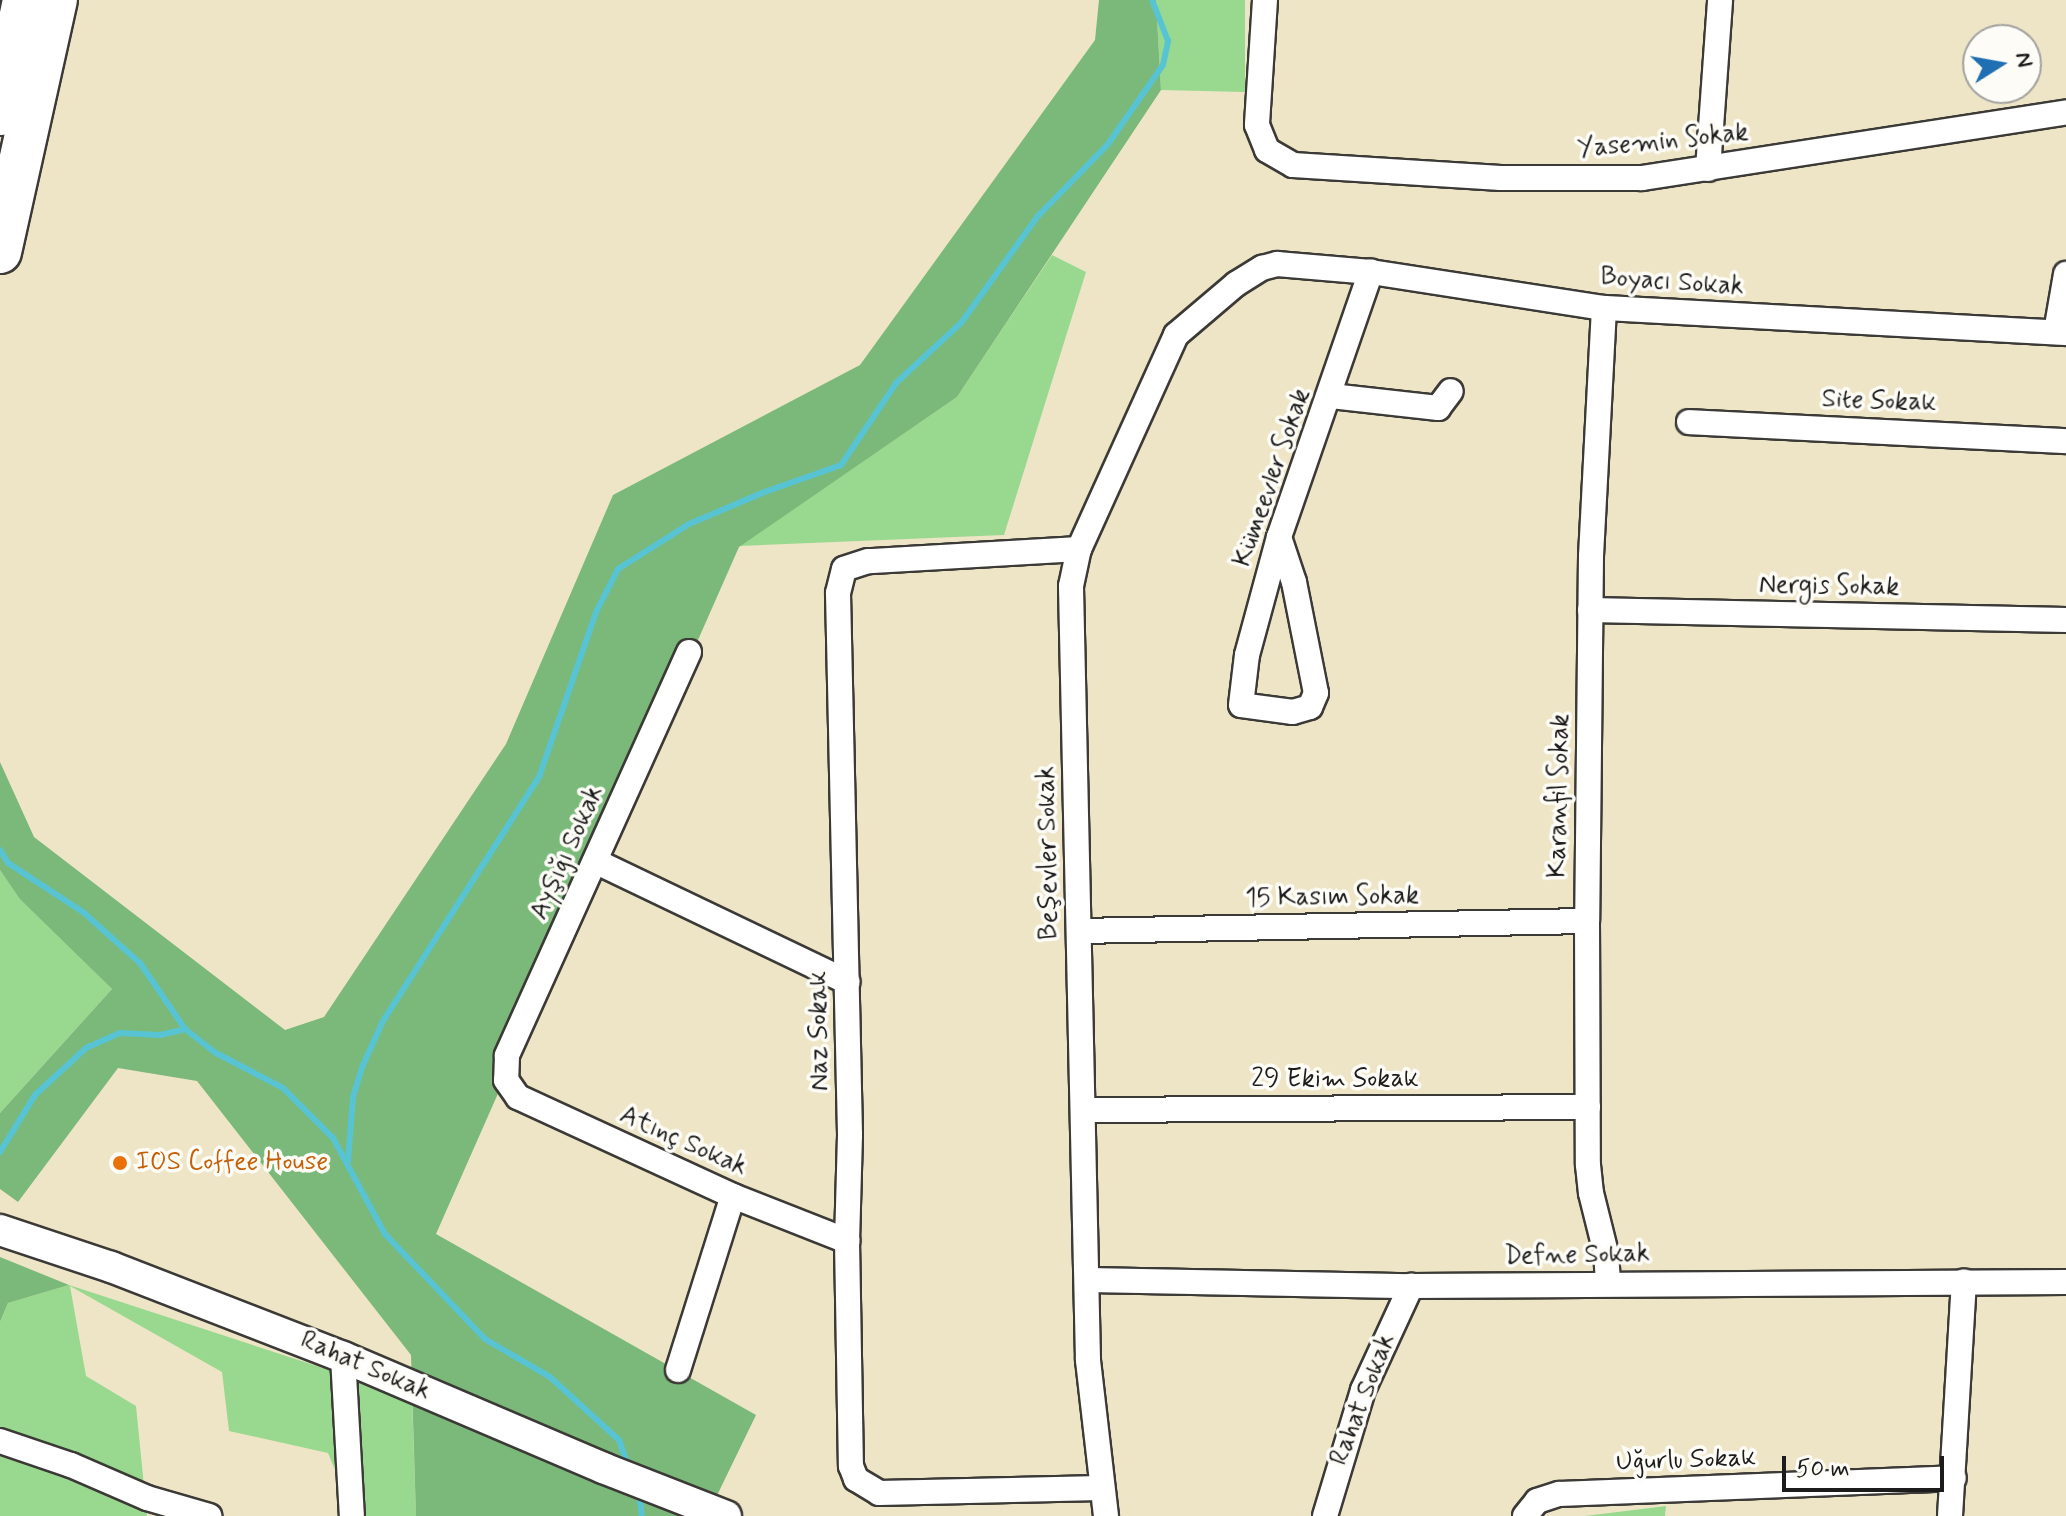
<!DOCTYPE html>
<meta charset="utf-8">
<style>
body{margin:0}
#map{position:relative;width:2066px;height:1516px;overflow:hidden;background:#eee5c7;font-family:Mynerve,sans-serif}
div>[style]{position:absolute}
.green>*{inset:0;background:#99d98f}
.forest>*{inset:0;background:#7ab97a}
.stream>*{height:6px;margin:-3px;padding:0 3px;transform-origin:3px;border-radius:3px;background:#58c4d3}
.roads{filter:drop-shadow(2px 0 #3c3a36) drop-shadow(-2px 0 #3c3a36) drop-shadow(0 2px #3c3a36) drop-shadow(0 -2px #3c3a36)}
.minor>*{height:24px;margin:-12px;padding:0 12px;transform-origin:12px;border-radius:12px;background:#fff}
.tertiary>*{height:30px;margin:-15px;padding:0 15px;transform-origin:15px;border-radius:15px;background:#fff}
.trunk>*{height:42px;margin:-21px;padding:0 21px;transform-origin:21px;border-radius:21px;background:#fff}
.dots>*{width:22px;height:22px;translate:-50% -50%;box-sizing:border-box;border:4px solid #fdfcf7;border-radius:50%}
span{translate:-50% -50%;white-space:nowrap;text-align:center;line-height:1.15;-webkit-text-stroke:7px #fdfcf7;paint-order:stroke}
.street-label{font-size:26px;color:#1c1c1c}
.food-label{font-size:26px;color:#c56008}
.left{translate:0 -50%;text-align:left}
.north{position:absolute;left:1962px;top:24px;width:80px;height:80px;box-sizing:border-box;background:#fdfcf7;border:2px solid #a3a29f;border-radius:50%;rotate:79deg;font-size:22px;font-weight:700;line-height:32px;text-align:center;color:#1c1c1c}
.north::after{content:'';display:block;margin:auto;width:28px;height:36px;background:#1f6fb2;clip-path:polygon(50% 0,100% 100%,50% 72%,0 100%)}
.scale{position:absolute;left:1782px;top:1456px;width:162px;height:36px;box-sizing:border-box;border:4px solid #1c1c1c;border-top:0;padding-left:10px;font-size:24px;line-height:28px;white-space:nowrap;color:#1c1c1c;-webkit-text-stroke:6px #fdfcf7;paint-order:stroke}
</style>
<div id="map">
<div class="green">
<i style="clip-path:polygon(1156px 0,1245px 0,1245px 92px,1161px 90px)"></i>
<i style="clip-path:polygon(1052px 255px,1086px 272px,1004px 535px,739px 546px,957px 397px)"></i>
<i style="clip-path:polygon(0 870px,21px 899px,112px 989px,0 1113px)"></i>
<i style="clip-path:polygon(69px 1285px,412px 1397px,416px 1516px,354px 1516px,328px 1453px,229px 1431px,222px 1372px,70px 1286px,86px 1376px,136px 1406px,147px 1516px,0 1516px,0 1322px,8px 1303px)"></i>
<i style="clip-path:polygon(1666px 1506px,1665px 1516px,1585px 1516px)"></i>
</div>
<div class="forest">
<i style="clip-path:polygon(1099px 0,1156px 0,1161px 90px,957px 397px,739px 547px,436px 1234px,756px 1415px,707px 1516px,416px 1516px,411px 1355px,197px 1081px,118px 1068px,18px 1202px,0 1189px,0 1113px,112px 989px,20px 899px,0 870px,0 762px,34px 837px,285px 1030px,324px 1017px,506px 744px,613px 495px,860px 365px,1095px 40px)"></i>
<i style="clip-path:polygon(0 1257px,69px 1285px,8px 1303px,0 1322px)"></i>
</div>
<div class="stream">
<i style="left:0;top:850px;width:15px;rotate:58deg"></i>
<i style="left:8px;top:863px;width:90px;rotate:33.2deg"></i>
<i style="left:83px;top:912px;width:76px;rotate:41.8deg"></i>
<i style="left:140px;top:963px;width:80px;rotate:55.7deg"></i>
<i style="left:0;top:1152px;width:67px;rotate:-58.4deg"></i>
<i style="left:35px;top:1095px;width:69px;rotate:-42.7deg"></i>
<i style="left:86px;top:1048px;width:37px;rotate:-24deg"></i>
<i style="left:120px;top:1033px;width:40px;rotate:2.9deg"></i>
<i style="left:160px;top:1035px;width:26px;rotate:-13deg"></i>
<i style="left:185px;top:1029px;width:39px;rotate:38deg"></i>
<i style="left:216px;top:1053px;width:76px;rotate:27.6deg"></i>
<i style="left:283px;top:1088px;width:71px;rotate:45deg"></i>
<i style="left:333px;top:1138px;width:109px;rotate:61.6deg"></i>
<i style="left:385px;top:1234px;width:145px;rotate:46.4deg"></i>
<i style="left:485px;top:1339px;width:75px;rotate:30.3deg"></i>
<i style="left:550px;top:1377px;width:93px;rotate:42.4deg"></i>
<i style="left:619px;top:1440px;width:29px;rotate:70deg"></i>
<i style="left:348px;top:1161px;width:64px;rotate:-85.5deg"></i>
<i style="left:353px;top:1097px;width:34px;rotate:-73deg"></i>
<i style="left:363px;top:1065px;width:48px;rotate:-65.6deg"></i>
<i style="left:383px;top:1021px;width:290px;rotate:-57.4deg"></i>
<i style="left:539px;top:777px;width:175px;rotate:-70.9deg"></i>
<i style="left:596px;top:612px;width:48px;rotate:-62.9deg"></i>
<i style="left:618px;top:569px;width:84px;rotate:-32.4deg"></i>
<i style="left:689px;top:524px;width:79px;rotate:-23deg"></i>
<i style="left:762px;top:493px;width:84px;rotate:-19.5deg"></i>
<i style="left:841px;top:465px;width:99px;rotate:-56.1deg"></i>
<i style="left:896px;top:383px;width:88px;rotate:-42.7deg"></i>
<i style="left:961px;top:323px;width:132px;rotate:-54.3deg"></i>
<i style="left:1038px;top:216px;width:100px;rotate:-45.8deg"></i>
<i style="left:1108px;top:144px;width:96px;rotate:-55.2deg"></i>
<i style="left:1163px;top:65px;width:25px;rotate:-78deg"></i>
<i style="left:1168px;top:41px;width:44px;rotate:-111.3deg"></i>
<i style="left:639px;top:1493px;width:23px;rotate:83deg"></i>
</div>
<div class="roads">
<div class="minor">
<i style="left:1265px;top:0;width:125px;rotate:93.7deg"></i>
<i style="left:1257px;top:125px;width:27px;rotate:68deg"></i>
<i style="left:1267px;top:150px;width:30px;rotate:30deg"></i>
<i style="left:1293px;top:165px;width:208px;rotate:3.6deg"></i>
<i style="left:1501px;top:178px;width:141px"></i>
<i style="left:1642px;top:178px;width:429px;rotate:-8.8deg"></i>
<i style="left:1708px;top:169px;width:169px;rotate:-85.9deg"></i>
<i style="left:1604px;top:308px;width:248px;rotate:93deg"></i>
<i style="left:1591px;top:556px;width:365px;rotate:90.6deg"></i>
<i style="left:1587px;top:921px;width:244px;rotate:89.8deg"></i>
<i style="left:1588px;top:1165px;width:28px;rotate:84deg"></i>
<i style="left:1591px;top:1193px;width:62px;rotate:76deg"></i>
<i style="left:1606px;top:1253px;width:31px;rotate:86deg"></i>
<i style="left:2056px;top:332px;width:59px;rotate:-80.2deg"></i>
<i style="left:1331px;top:396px;width:108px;rotate:6.4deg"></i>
<i style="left:1438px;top:408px;width:21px;rotate:-53deg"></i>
<i style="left:1689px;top:422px;width:377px;rotate:2.9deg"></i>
<i style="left:1279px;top:537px;width:47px;rotate:71.6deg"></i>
<i style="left:1294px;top:582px;width:113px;rotate:78.8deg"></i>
<i style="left:1316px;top:693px;width:15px;rotate:113deg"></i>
<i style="left:1310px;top:707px;width:18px;rotate:164deg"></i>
<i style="left:1293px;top:712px;width:52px;rotate:-172.3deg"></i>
<i style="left:1241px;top:705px;width:50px;rotate:-83.2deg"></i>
<i style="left:1247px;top:655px;width:122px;rotate:-74.8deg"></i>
<i style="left:1279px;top:537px;width:281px;rotate:-70.9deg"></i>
<i style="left:1079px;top:549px;width:211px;rotate:176.7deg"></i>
<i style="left:868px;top:561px;width:25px;rotate:162deg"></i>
<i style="left:844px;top:569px;width:25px;rotate:104deg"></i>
<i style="left:838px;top:593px;width:542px;rotate:88.73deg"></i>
<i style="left:850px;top:1135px;width:106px;rotate:91.6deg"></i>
<i style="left:847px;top:1241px;width:225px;rotate:89deg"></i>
<i style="left:851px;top:1466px;width:14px;rotate:69deg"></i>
<i style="left:856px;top:1479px;width:27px;rotate:31deg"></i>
<i style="left:879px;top:1493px;width:222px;rotate:-1.3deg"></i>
<i style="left:1590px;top:610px;width:476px;rotate:1.2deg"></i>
<i style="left:689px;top:652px;width:443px;rotate:114.3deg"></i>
<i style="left:507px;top:1056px;width:24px;rotate:92deg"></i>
<i style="left:506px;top:1080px;width:21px;rotate:55deg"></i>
<i style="left:518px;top:1097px;width:237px;rotate:24.7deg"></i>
<i style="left:733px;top:1196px;width:123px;rotate:21.5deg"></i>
<i style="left:595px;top:861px;width:280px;rotate:25.6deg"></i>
<i style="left:1079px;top:931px;width:508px;rotate:-1.13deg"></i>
<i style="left:1083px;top:1110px;width:505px;rotate:-0.34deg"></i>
<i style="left:1089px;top:1280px;width:322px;rotate:1.1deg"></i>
<i style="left:1411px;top:1286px;width:655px;rotate:-0.35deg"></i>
<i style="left:343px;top:1357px;width:159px;rotate:86.8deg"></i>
<i style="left:678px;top:1370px;width:182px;rotate:-72.5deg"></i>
<i style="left:0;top:1441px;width:75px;rotate:18.7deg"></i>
<i style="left:71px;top:1465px;width:83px;rotate:23.5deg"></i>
<i style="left:147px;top:1498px;width:65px;rotate:16.2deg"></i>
<i style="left:1106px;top:1516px;width:157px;rotate:-96.6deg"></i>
<i style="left:1088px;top:1360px;width:774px;rotate:-91.26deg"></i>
<i style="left:1071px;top:586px;width:38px;rotate:-78deg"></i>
<i style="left:1079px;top:549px;width:235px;rotate:-65.6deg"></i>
<i style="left:1176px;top:335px;width:79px;rotate:-40.4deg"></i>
<i style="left:1236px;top:284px;width:31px;rotate:-32deg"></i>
<i style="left:1262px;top:268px;width:16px;rotate:-15deg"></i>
<i style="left:1277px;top:264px;width:94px;rotate:4.9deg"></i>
<i style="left:1371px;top:272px;width:236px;rotate:8.8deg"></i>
<i style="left:1604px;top:308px;width:463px;rotate:3.1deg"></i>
<i style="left:1325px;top:1516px;width:132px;rotate:-73.2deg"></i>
<i style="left:1363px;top:1390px;width:115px;rotate:-65.2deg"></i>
<i style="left:1525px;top:1516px;width:19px;rotate:-51deg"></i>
<i style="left:1537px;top:1501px;width:23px;rotate:-18deg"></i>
<i style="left:1559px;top:1494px;width:395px;rotate:-2.3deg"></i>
<i style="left:1950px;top:1516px;width:235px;rotate:-86.6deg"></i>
</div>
<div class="tertiary">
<i style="left:0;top:1230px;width:117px;rotate:18.4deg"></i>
<i style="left:111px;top:1267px;width:249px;rotate:21.2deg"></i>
<i style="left:343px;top:1357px;width:283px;rotate:23.1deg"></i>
<i style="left:603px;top:1468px;width:132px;rotate:21.3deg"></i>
</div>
<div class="trunk">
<i style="left:0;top:114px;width:116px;rotate:-78.1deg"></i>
<i style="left:0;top:252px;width:258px;rotate:-77.5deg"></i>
</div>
</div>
<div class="dots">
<i style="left:120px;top:1163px;background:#e8710a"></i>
</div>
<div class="street-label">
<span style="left:1663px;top:142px;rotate:-6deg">Yasemin Sokak</span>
<span style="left:1672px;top:283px;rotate:4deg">Boyacı Sokak</span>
<span style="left:1879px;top:402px;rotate:2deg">Site Sokak</span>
<span style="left:1273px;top:478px;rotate:-71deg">Kümeevler Sokak</span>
<span style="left:1829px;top:587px;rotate:1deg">Nergis Sokak</span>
<span style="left:1560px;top:796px;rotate:-89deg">Karanfil Sokak</span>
<span style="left:568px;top:853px;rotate:-66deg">Ayşığı Sokak</span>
<span style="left:1049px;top:853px;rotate:-91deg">Beşevler Sokak</span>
<span style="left:1332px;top:898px;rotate:-1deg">15 Kasım Sokak</span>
<span style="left:820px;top:1031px;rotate:-91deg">Naz Sokak</span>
<span style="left:1335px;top:1080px">29 Ekim Sokak</span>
<span style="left:683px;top:1142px;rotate:24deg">Atınç Sokak</span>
<span style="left:1577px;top:1256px;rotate:-1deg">Defne Sokak</span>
<span style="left:365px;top:1367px;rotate:23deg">Rahat Sokak</span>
<span style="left:1364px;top:1400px;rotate:-69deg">Rahat Sokak</span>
<span style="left:1686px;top:1461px;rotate:-2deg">Uğurlu Sokak</span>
</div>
<div class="food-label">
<span class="left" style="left:136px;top:1163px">IOS Coffee House</span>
</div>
<div class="north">N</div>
<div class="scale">50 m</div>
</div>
